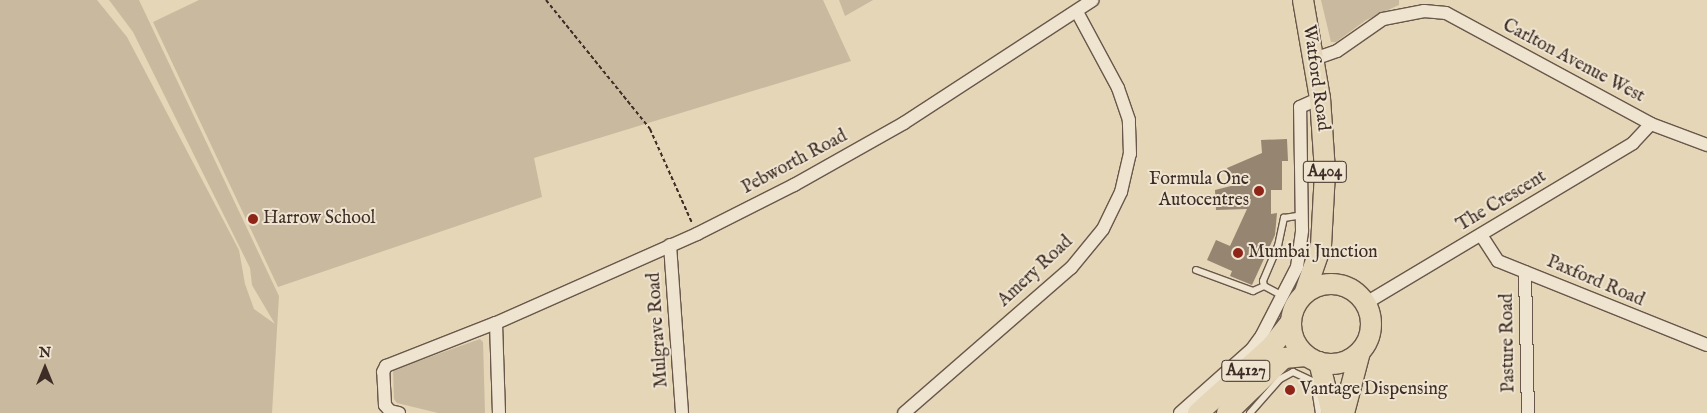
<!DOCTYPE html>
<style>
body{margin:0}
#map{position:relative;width:1707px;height:413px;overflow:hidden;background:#e5d6b7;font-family:"IM FELL English",serif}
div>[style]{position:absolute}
.green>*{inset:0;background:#c9b99e}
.building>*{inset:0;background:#958571}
.path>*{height:2px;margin-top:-1px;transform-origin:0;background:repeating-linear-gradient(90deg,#3e2d26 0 4px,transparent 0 6.5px)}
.roads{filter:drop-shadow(1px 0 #68574a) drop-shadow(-1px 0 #68574a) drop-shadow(0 1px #68574a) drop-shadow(0 -1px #68574a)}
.service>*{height:6px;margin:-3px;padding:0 3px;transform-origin:3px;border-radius:3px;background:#eee4d0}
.minor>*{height:12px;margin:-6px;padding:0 6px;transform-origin:6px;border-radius:6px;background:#eee4d0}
.primary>*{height:20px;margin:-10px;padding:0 10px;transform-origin:10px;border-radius:10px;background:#e5d6b7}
.primary>.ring{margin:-10px;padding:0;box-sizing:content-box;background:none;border:20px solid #e5d6b7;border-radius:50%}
.dots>*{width:14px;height:14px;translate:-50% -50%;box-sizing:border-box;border:2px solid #eee4d0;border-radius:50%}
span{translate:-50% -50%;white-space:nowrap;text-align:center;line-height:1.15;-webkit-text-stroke:4px #eee4d0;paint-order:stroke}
.shield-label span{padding:1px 4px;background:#eee4d0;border:1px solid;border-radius:4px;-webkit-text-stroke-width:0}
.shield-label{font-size:16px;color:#3e2d26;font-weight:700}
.street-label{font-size:18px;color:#3e2d26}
.poi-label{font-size:18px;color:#3e2d26}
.right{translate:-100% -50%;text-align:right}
.left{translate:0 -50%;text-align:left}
.north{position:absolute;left:20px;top:343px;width:50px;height:50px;-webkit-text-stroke:4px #eee4d0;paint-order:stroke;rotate:0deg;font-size:14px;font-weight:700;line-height:20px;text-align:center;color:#3e2d26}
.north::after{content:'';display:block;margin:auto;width:18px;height:22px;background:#3e2d26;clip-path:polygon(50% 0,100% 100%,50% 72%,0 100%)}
</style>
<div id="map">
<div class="green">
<i style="clip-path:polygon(0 0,97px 0,127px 37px,239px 250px,245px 284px,254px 309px,275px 324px,252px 285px,250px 268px,133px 32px,109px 0,139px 0,279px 296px,272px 413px,0 413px)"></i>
<i style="clip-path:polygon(199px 0,823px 0,851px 61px,534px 158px,542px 197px,278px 287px,153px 22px)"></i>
<i style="clip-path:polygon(839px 0,873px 0,845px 16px)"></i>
<i style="clip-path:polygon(1321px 0,1399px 0,1399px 5px,1366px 20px,1336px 42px,1331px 42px)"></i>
<i style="clip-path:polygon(480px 339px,483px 342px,485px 413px,438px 413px,397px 403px,394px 399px,393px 370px)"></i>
</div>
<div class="building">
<i style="clip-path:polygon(1287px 139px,1288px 161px,1282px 161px,1282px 190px,1271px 190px,1271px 214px,1277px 213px,1275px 235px,1252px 285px,1230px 276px,1232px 271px,1207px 260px,1216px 240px,1230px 246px,1247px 209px,1216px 210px,1215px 190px,1235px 185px,1227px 168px,1262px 153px,1261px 140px)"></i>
</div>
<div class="path">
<i style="left:546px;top:0;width:166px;rotate:51.1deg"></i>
<i style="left:650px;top:129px;width:103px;rotate:65.9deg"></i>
</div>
<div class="roads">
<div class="service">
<i style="left:1196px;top:270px;width:61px;rotate:20.2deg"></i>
<i style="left:1253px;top:291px;width:12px;rotate:-24deg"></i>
<i style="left:1283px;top:296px;width:21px;rotate:-152deg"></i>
<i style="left:1264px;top:286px;width:5px;rotate:-101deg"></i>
<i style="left:1263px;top:281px;width:38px;rotate:-67deg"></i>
<i style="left:1278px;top:246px;width:29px;rotate:-78deg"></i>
<i style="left:1284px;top:218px;width:18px;rotate:-9deg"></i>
<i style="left:1250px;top:413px;width:45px;rotate:-48.6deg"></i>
<i style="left:1280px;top:379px;width:15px;rotate:-28deg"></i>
<i style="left:1293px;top:372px;width:23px;rotate:25deg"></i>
<i style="left:1314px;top:382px;width:31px;rotate:81deg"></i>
</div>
<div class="minor">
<i style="left:1314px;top:59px;width:24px;rotate:-19deg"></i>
<i style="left:1337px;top:51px;width:56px;rotate:-34.8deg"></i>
<i style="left:1383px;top:19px;width:42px;rotate:-11deg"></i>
<i style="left:1424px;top:11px;width:22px;rotate:5deg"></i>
<i style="left:1446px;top:13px;width:233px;rotate:28.4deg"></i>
<i style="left:1651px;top:124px;width:60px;rotate:20.6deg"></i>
<i style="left:1481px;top:235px;width:31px;rotate:57deg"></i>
<i style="left:1498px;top:261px;width:225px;rotate:21.9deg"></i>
<i style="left:670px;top:245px;width:168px;rotate:85.9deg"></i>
<i style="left:1525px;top:272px;width:141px;rotate:88.8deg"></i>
<i style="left:1366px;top:303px;width:311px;rotate:-30.9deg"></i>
<i style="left:1633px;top:143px;width:26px;rotate:-47deg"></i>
<i style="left:496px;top:323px;width:90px;rotate:88.1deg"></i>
<i style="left:399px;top:413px;width:9px;rotate:-167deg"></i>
<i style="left:390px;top:411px;width:8px;rotate:-130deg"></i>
<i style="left:385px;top:405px;width:33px;rotate:-93deg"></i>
<i style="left:383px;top:372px;width:7px;rotate:-63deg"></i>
<i style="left:386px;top:366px;width:118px;rotate:-21.4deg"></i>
<i style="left:496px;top:323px;width:220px;rotate:-23.9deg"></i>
<i style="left:697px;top:234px;width:109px;rotate:-26.8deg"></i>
<i style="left:794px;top:185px;width:126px;rotate:-29.4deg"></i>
<i style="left:904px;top:123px;width:225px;rotate:-33.1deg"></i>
<i style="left:904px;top:413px;width:221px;rotate:-41deg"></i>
<i style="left:1071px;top:268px;width:50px;rotate:-50.6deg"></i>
<i style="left:1103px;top:229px;width:41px;rotate:-64.1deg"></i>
<i style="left:1121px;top:192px;width:39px;rotate:-77deg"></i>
<i style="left:1130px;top:154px;width:34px;rotate:-92deg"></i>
<i style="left:1129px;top:120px;width:34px;rotate:-109deg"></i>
<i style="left:1118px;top:88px;width:86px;rotate:-118.3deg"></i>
<i style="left:1180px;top:413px;width:96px;rotate:-41.6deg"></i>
<i style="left:1252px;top:349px;width:17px;rotate:-54deg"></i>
<i style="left:1262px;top:335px;width:76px;rotate:-62.8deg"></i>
<i style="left:1297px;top:267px;width:37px;rotate:-82deg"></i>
<i style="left:1302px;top:230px;width:123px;rotate:-90.9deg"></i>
<i style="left:1300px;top:107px;width:22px;rotate:-24deg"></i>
</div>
<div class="primary">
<i style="left:1303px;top:0;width:99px;rotate:80.2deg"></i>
<i style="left:1320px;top:98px;width:74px;rotate:86.1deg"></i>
<i style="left:1325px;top:172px;width:74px;rotate:93.1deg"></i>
<i style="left:1321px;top:246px;width:49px;rotate:109.2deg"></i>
<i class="ring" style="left:1291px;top:284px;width:60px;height:60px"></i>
<i style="left:1319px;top:362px;width:53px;rotate:75.7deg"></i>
<i style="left:1198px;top:413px;width:100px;rotate:-42.2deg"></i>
<i style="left:1272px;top:346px;width:29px;rotate:-52deg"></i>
<i style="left:1227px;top:413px;width:79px;rotate:-44deg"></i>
<i style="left:1284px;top:358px;width:22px;rotate:-5deg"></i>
<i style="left:1344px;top:413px;width:63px;rotate:-75.3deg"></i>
</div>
</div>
<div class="dots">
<i style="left:1259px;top:191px;background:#8f2418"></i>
<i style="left:253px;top:219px;background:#8f2418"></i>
<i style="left:1238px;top:253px;background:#8f2418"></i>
<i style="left:1290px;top:390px;background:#8f2418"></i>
</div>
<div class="shield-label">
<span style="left:1325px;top:172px">A404</span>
<span style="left:1246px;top:371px">A4127</span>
</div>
<div class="street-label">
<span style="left:1573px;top:62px;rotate:28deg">Carlton Avenue West</span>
<span style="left:1315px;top:78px;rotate:82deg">Watford Road</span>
<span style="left:795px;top:163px;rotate:-28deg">Pebworth Road</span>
<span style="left:1502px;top:202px;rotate:-31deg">The Crescent</span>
<span style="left:1036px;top:272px;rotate:-43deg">Amery Road</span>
<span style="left:1595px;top:282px;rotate:23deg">Paxford Road</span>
<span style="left:659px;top:330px;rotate:-94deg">Mulgrave Road</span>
<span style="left:1509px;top:343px;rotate:-91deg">Pasture Road</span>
</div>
<div class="poi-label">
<span class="right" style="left:1249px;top:191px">Formula One<br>Autocentres</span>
<span class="left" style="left:263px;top:219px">Harrow School</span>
<span class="left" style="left:1248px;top:253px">Mumbai Junction</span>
<span class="left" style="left:1300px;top:390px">Vantage Dispensing</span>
</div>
<div class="north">N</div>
</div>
